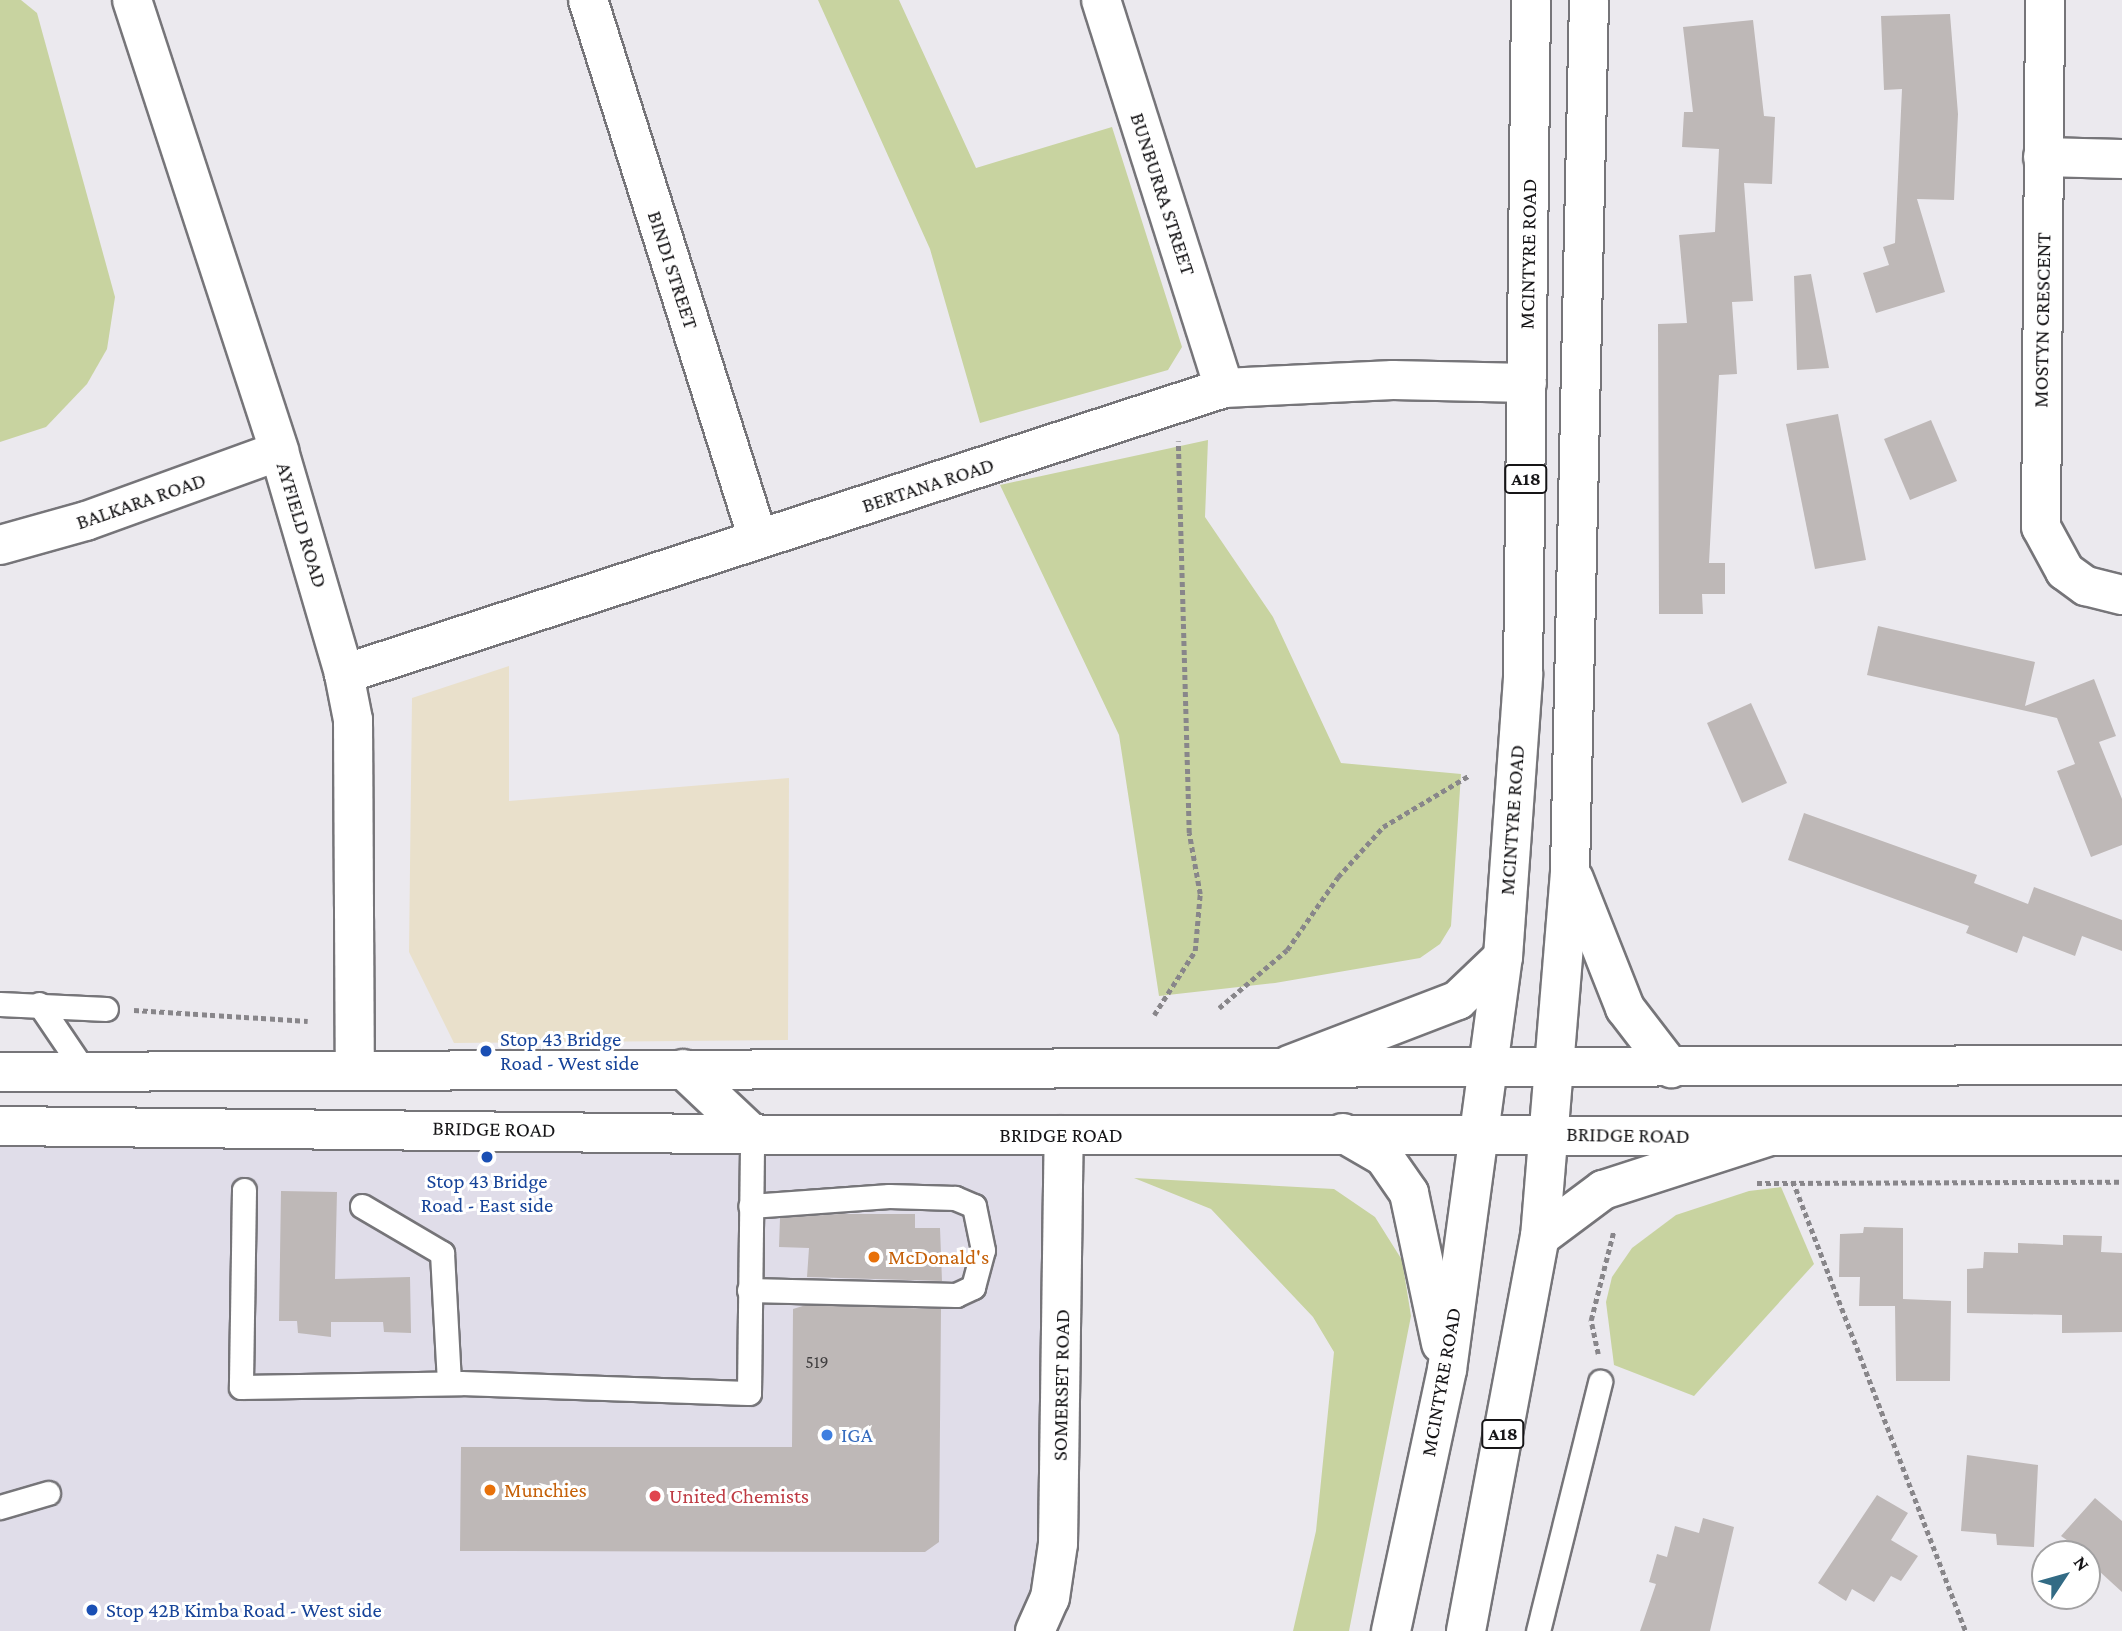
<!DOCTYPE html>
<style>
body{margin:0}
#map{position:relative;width:2122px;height:1631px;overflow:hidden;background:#ebe9ee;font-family:"Crimson Pro",serif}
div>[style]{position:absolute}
.built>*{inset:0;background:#e0dde9}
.education>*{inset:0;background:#e9e0cb}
.green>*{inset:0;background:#c8d3a0}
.building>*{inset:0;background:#beb8b7}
.path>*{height:4.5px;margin-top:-2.25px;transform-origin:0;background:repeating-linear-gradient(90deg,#88868a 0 5px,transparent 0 8.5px)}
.roads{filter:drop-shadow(2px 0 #767579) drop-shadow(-2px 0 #767579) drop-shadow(0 2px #767579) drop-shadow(0 -2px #767579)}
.lane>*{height:23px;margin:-11.5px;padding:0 11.5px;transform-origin:11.5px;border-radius:11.5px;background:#fff}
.street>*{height:38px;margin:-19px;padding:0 19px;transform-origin:19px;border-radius:19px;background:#fff}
.secondary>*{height:38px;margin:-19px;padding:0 19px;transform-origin:19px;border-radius:19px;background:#fff}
.primary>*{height:38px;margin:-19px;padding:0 19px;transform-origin:19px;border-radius:19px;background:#fff}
.dots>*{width:19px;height:19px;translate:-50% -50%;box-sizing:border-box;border:4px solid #fff;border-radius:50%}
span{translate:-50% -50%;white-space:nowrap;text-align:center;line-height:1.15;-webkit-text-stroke:6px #fff;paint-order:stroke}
.number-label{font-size:18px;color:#403e3f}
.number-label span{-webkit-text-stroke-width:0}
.shield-label span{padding:2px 5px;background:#fff;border:2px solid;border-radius:5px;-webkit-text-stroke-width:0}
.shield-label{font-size:19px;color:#161517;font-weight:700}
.street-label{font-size:21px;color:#161517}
.transit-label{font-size:21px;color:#164399}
.left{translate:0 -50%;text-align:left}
.food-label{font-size:21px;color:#c56008}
.shop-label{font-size:21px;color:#366cbe}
.health-label{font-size:21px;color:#be3a42}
.north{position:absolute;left:2031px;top:1540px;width:70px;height:70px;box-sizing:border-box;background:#fff;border:2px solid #a2a1a2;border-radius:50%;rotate:54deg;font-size:19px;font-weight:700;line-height:28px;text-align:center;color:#161517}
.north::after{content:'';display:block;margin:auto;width:24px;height:32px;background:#336b85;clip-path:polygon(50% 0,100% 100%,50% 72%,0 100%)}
</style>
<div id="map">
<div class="built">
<i style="clip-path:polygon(0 1126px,1064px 1135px,1035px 1631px,0 1631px)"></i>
</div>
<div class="education">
<i style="clip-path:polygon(509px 666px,509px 801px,789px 778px,788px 1040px,454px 1043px,409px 952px,412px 698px)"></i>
</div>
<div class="green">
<i style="clip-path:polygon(0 0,21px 0,37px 13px,115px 297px,107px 349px,87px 384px,46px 427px,0 442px)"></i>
<i style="clip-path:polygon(818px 0,899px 0,976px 168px,1112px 127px,1182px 347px,1168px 370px,980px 423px,930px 249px)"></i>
<i style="clip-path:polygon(1208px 440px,1205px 517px,1273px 617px,1341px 763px,1461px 774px,1451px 926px,1440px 944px,1420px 958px,1275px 983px,1159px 996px,1119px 735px,1000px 485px)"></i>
<i style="clip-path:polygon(1134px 1178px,1334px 1189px,1375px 1217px,1402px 1260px,1411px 1316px,1349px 1631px,1293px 1631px,1316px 1531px,1334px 1352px,1313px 1317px,1211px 1209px)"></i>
<i style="clip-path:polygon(1781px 1187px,1814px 1264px,1694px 1396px,1614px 1365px,1606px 1302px,1612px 1277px,1632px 1248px,1676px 1215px,1749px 1191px)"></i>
</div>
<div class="building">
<i style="clip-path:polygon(1950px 14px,1958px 114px,1954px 200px,1917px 199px,1945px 292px,1876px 313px,1863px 273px,1889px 265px,1883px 247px,1895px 243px,1902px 89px,1884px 90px,1881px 16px)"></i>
<i style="clip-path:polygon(1753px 20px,1764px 116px,1775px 117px,1772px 184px,1744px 183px,1753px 301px,1732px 302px,1737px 374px,1719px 375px,1709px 563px,1725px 563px,1725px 594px,1702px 594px,1703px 614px,1659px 614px,1658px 324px,1687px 323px,1679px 235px,1715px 232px,1719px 149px,1682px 147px,1684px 112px,1693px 112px,1683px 27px)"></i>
<i style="clip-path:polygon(1811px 274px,1829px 368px,1797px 370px,1794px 276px)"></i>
<i style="clip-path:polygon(1838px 414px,1866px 560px,1815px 569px,1786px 424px)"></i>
<i style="clip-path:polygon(1931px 420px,1957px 481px,1910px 500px,1884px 439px)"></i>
<i style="clip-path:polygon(1878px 626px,2035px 662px,2025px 706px,2094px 679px,2116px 736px,2099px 742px,2122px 799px,2122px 845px,2091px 857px,2057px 771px,2075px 764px,2057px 718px,1867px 675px)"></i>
<i style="clip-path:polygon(1751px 703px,1787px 783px,1742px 803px,1707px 723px)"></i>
<i style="clip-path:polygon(1804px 813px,1977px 875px,1974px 883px,2028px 904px,2034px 887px,2122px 920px,2122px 951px,2082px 936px,2075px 956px,2023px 936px,2017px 953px,1966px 933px,1969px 926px,1788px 860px)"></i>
<i style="clip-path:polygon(281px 1191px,337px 1192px,335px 1279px,410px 1277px,411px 1333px,384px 1332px,383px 1322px,331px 1322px,331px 1337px,298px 1333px,297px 1321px,279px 1321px)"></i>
<i style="clip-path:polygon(839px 1214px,915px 1214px,915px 1228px,940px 1228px,942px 1281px,807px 1277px,809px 1248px,779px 1247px,780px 1218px)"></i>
<i style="clip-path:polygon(1864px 1227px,1903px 1228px,1903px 1299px,1951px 1301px,1950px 1381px,1896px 1381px,1895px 1306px,1859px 1306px,1860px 1277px,1839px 1277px,1840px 1234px,1863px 1233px)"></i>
<i style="clip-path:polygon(2063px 1235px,2102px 1236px,2101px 1252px,2122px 1253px,2122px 1332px,2062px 1333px,2062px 1315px,1967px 1313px,1967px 1269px,1983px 1268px,1984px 1252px,2018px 1253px,2018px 1243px,2063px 1245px)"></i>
<i style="clip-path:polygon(806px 1305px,941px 1309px,939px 1542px,925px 1552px,460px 1551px,461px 1447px,792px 1447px,793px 1309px)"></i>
<i style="clip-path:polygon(1967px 1455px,2038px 1465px,2034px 1547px,1997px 1545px,1996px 1534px,1961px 1531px)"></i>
<i style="clip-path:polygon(1877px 1495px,1908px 1513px,1891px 1540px,1918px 1556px,1901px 1581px,1891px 1576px,1874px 1602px,1852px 1589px,1846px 1601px,1818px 1583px)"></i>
<i style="clip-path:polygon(2095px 1498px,2122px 1521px,2122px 1592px,2087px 1560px,2087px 1554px,2061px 1536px)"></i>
<i style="clip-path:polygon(1703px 1518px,1734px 1527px,1710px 1631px,1640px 1631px,1656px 1584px,1649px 1582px,1657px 1554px,1667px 1557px,1675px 1526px,1699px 1533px)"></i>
</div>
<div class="path">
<i style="left:1219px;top:1008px;width:89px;rotate:-40.5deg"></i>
<i style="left:1287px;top:950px;width:89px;rotate:-55.1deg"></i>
<i style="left:1338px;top:877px;width:67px;rotate:-48deg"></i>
<i style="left:1383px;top:827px;width:101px;rotate:-30.9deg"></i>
<i style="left:134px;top:1010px;width:174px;rotate:3.6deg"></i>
<i style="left:1154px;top:1015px;width:76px;rotate:-57.4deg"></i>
<i style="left:1195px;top:951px;width:57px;rotate:-85deg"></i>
<i style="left:1200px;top:894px;width:62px;rotate:-100.2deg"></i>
<i style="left:1189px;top:833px;width:392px;rotate:-91.6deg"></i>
<i style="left:1793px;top:1181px;width:482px;rotate:69deg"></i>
<i style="left:1757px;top:1183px;width:365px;rotate:-0.2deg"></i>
<i style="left:1598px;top:1354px;width:35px;rotate:-102deg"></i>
<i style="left:1591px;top:1320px;width:93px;rotate:-75.7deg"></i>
</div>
<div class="roads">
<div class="lane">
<i style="left:0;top:1004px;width:106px;rotate:2.7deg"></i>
<i style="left:39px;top:1004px;width:82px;rotate:55.9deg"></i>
<i style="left:244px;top:1190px;width:197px;rotate:90.9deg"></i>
<i style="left:241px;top:1387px;width:220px;rotate:-1deg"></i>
<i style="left:461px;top:1383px;width:288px;rotate:2deg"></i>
<i style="left:749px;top:1393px;width:259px;rotate:-89.3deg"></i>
<i style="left:362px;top:1206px;width:93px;rotate:30.4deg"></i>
<i style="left:442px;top:1253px;width:130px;rotate:86.9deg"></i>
<i style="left:749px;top:1290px;width:207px;rotate:1.4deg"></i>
<i style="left:956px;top:1295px;width:19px;rotate:-25deg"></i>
<i style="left:973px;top:1287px;width:38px;rotate:-75deg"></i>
<i style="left:983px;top:1250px;width:45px;rotate:-101.6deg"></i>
<i style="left:974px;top:1206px;width:21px;rotate:-157deg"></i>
<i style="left:955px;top:1198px;width:66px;rotate:-178.3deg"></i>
<i style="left:889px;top:1196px;width:139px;rotate:175.9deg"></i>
<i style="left:0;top:1507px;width:50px;rotate:-16.3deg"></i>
<i style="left:1538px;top:1631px;width:257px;rotate:-76deg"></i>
</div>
<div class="street">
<i style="left:132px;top:0;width:474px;rotate:71.9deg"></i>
<i style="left:279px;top:451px;width:232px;rotate:73.7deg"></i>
<i style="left:344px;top:674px;width:47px;rotate:78.9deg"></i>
<i style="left:353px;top:720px;width:351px;rotate:89.7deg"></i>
<i style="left:588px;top:0;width:565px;rotate:72.49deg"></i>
<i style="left:1101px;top:0;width:407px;rotate:72.4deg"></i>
<i style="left:2045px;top:0;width:527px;rotate:90.43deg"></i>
<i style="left:2041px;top:527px;width:50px;rotate:61.4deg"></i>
<i style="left:2065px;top:571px;width:26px;rotate:36deg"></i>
<i style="left:2086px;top:586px;width:37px;rotate:14deg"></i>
<i style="left:2043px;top:157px;width:79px;rotate:1.5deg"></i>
<i style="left:0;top:545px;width:89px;rotate:-15.6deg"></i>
<i style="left:86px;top:521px;width:205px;rotate:-19.9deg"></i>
<i style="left:344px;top:674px;width:925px;rotate:-18deg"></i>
<i style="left:1224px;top:388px;width:169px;rotate:-2.7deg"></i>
<i style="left:1393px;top:380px;width:134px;rotate:1.3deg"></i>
<i style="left:1035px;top:1631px;width:36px;rotate:-66deg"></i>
<i style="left:1050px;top:1598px;width:55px;rotate:-81.6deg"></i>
<i style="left:1058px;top:1544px;width:409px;rotate:-89.2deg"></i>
</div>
<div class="secondary">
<i style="left:683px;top:1069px;width:95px;rotate:43.3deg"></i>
<i style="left:0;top:1072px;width:2122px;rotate:-0.19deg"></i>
<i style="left:0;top:1126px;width:800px;rotate:0.64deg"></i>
<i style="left:800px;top:1135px;width:1322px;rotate:0.04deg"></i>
</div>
<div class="primary">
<i style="left:1574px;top:879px;width:139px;rotate:68.4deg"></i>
<i style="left:1625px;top:1008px;width:76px;rotate:52.5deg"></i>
<i style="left:1289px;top:1065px;width:181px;rotate:-21deg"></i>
<i style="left:1458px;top:1000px;width:62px;rotate:-43.7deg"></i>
<i style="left:1343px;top:1133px;width:48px;rotate:30.3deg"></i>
<i style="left:1384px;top:1157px;width:44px;rotate:55.2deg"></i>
<i style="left:1409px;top:1193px;width:154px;rotate:78deg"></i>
<i style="left:1540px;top:1237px;width:79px;rotate:-36.7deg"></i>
<i style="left:1603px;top:1190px;width:176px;rotate:-17.9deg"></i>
<i style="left:1391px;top:1631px;width:267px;rotate:-77.9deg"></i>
<i style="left:1447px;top:1370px;width:417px;rotate:-82.3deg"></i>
<i style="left:1503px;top:957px;width:283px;rotate:-85.9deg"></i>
<i style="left:1523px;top:675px;width:675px;rotate:-89.32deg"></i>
<i style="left:1466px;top:1631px;width:401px;rotate:-79.4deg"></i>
<i style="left:1540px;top:1237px;width:367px;rotate:-85.3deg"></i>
<i style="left:1570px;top:871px;width:871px;rotate:-88.75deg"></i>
</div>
</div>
<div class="dots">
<i style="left:486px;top:1051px;background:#1a4fb4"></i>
<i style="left:487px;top:1157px;background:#1a4fb4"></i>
<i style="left:874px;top:1257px;background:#e8710a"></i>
<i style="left:827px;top:1435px;background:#3f7fe0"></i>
<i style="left:490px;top:1490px;background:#e8710a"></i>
<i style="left:655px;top:1496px;background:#e0444e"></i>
<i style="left:92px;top:1610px;background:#1a4fb4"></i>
</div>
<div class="number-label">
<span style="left:817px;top:1362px">519</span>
</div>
<div class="shield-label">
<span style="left:1526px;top:479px">A18</span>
<span style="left:1503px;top:1434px">A18</span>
</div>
<div class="street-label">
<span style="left:1163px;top:194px;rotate:72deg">BUNBURRA STREET</span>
<span style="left:1528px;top:254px;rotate:-89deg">MCINTYRE ROAD</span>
<span style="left:673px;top:270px;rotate:72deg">BINDI STREET</span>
<span style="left:2042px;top:320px;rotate:-89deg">MOSTYN CRESCENT</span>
<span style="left:928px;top:485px;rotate:-18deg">BERTANA ROAD</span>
<span style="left:141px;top:501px;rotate:-19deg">BALKARA ROAD</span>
<span style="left:302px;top:525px;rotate:73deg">AYFIELD ROAD</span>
<span style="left:1512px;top:820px;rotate:-86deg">MCINTYRE ROAD</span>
<span style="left:494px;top:1129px;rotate:1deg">BRIDGE ROAD</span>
<span style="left:1061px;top:1135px">BRIDGE ROAD</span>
<span style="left:1628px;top:1135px;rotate:1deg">BRIDGE ROAD</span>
<span style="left:1441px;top:1382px;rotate:-80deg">MCINTYRE ROAD</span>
<span style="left:1061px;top:1385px;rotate:-89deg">SOMERSET ROAD</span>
</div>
<div class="transit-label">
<span class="left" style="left:500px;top:1051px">Stop 43 Bridge<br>Road - West side</span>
<span style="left:487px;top:1193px">Stop 43 Bridge<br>Road - East side</span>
<span class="left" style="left:106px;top:1610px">Stop 42B Kimba Road - West side</span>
</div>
<div class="food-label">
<span class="left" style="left:888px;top:1257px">McDonald's</span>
<span class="left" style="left:504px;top:1490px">Munchies</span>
</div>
<div class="shop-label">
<span class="left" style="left:841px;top:1435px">IGA</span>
</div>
<div class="health-label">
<span class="left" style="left:669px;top:1496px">United Chemists</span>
</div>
<div class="north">N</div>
</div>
